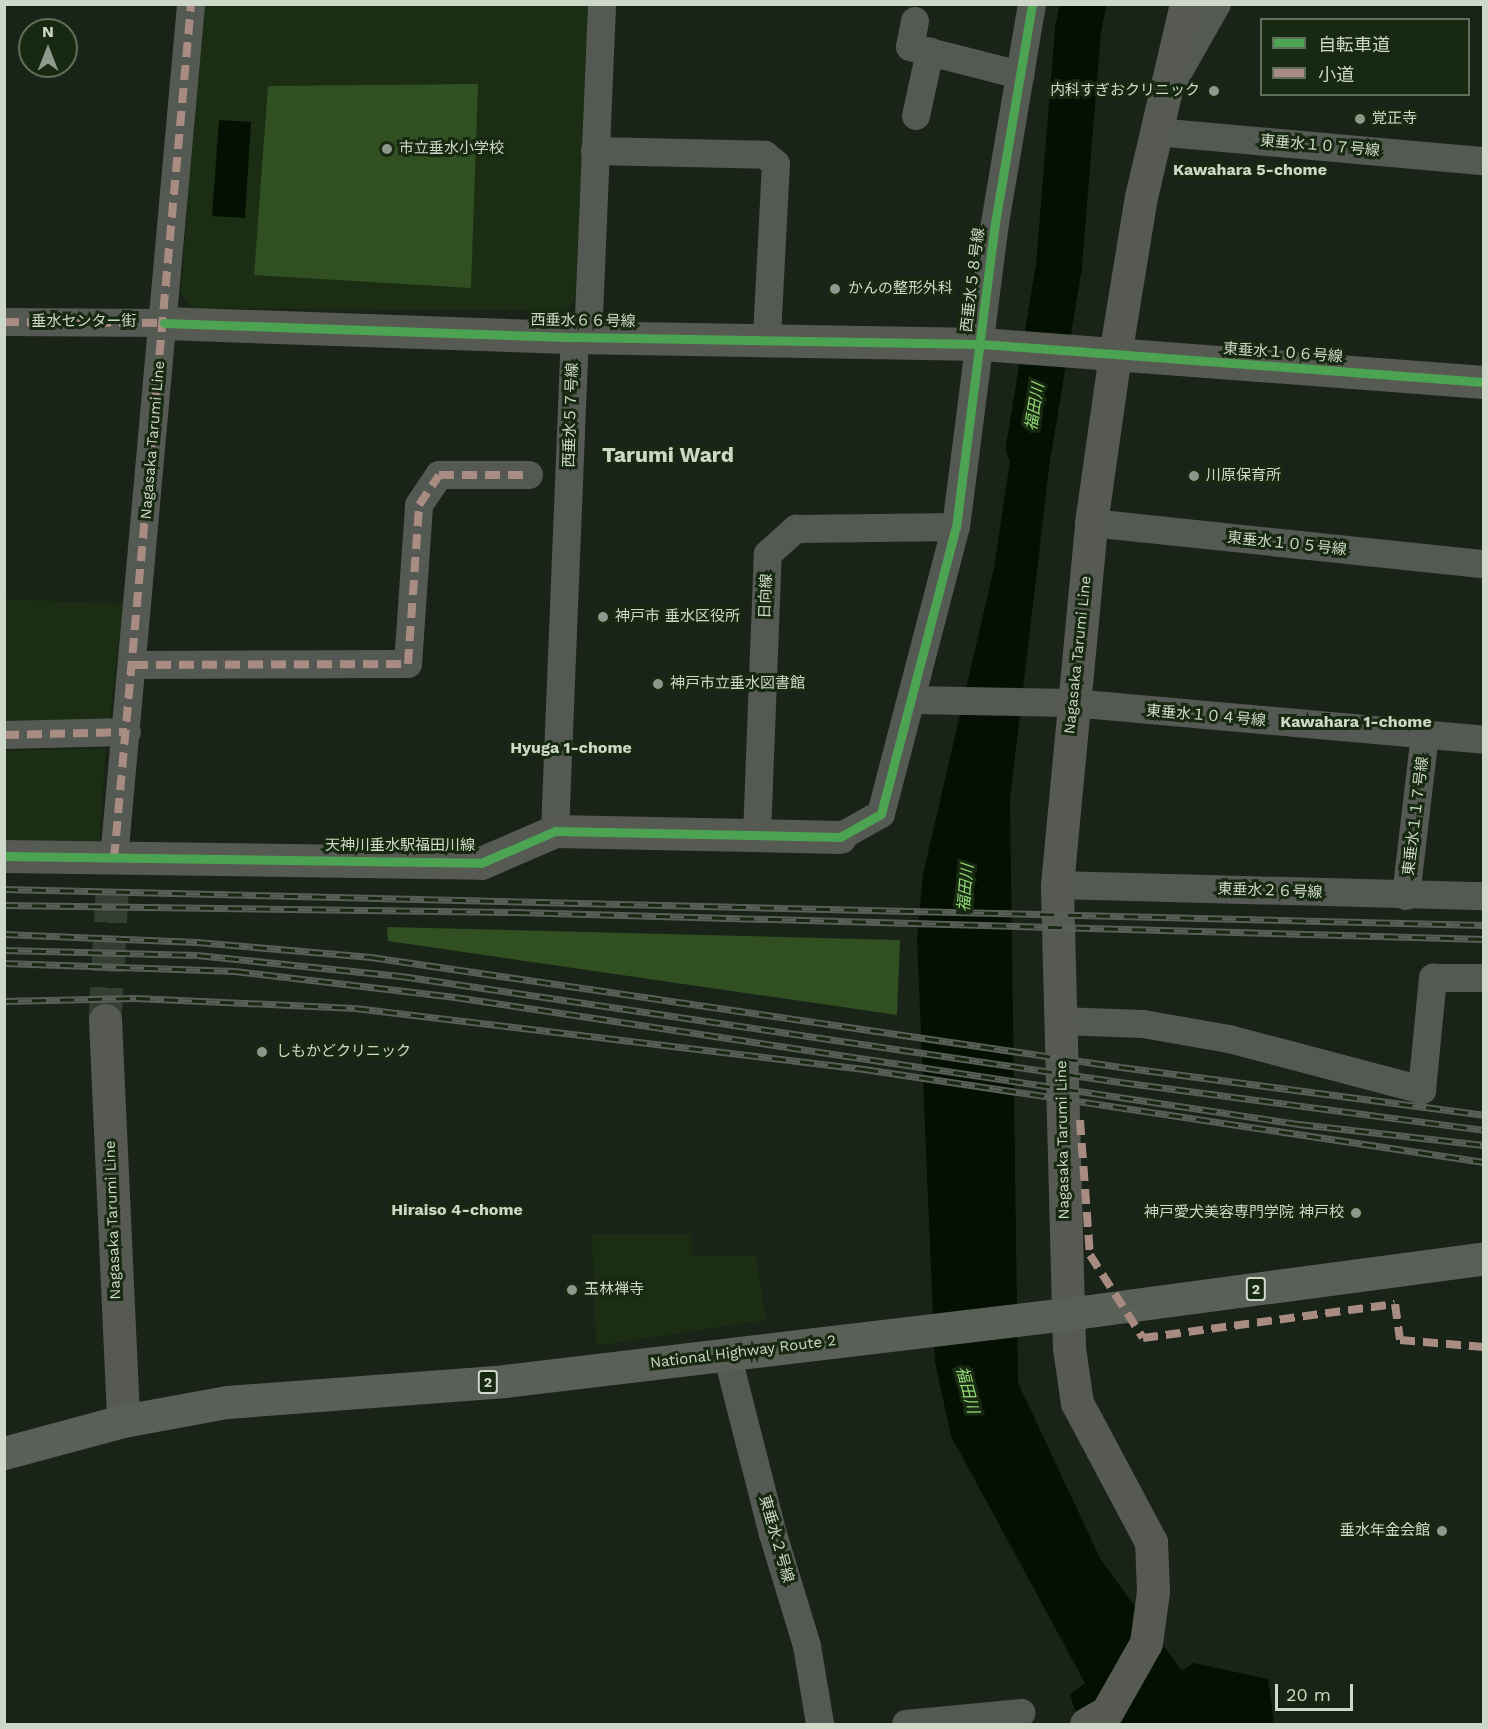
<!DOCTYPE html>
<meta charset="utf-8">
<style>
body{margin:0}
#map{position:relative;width:1488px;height:1729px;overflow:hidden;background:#1a2317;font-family:"Work Sans","Noto Sans JP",sans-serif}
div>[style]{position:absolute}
.built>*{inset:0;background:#1b2e14}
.green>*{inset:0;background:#305022}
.water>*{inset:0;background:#041102}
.river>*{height:46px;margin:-23px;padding:0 23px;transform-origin:23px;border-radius:23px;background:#041102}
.secondary-tunnel>*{height:33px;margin-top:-16.5px;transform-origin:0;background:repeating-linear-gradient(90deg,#353e32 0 33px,transparent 0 49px)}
.street>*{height:28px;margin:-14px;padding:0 14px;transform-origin:14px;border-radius:14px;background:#555953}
.secondary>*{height:33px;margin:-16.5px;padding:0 16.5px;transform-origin:16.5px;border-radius:16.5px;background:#565a53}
.highway>*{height:33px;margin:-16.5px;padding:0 16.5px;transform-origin:16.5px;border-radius:16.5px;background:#5a5f57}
.rail>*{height:7px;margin-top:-3.5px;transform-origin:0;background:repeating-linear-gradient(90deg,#182911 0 14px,#5a5e58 0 28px);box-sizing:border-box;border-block:2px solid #5a5e58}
.quiet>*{height:8px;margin-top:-4px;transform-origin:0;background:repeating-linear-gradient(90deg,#a88b81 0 15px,transparent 0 23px)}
.cycleway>*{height:9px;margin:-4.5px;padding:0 4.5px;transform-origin:4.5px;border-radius:4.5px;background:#4ca352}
.dots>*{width:16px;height:16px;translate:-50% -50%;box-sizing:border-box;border:3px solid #182911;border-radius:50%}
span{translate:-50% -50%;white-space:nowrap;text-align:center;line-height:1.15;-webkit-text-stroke:6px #182911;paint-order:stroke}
.shield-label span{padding:2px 4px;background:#182911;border:2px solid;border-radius:4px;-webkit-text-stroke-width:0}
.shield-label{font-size:14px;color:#cdd8c9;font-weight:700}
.poi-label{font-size:15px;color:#cdd8c9}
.right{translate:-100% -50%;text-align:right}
.left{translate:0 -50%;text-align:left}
.street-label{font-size:15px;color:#cdd8c9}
.neighbourhood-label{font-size:16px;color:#cdd8c9;font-weight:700}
.water-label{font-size:16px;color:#92d976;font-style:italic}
.district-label{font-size:21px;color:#cdd8c9;font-weight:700}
.frame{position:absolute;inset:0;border:6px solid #cdd8c9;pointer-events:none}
.legend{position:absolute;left:1260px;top:18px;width:210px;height:78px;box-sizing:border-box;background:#182911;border:2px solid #606f5b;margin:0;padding:8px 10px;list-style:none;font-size:18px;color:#cdd8c9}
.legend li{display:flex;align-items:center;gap:12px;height:30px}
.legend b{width:30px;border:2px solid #606f5b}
.north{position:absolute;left:18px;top:18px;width:60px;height:60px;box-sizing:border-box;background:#182911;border:2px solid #606f5b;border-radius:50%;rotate:0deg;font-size:16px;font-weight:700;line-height:24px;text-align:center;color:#cdd8c9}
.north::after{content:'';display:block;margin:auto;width:21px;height:27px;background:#8e998b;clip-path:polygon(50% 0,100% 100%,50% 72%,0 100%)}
.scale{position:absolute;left:1275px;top:1684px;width:78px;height:27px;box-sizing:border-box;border:3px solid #cdd8c9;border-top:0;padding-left:8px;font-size:18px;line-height:21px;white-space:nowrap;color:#cdd8c9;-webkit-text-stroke:4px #182911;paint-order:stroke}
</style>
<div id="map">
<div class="built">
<i style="clip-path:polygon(202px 5px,590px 5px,575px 299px,564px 311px,192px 308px,181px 293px)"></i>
<i style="clip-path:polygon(5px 599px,123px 604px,109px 727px,5px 728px)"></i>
<i style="clip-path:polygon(106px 748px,99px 844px,5px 840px,5px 751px)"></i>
<i style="clip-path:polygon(592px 1234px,692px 1234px,691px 1255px,756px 1256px,766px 1320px,596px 1346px)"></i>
</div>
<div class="green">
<i style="clip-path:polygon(478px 84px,471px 288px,254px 275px,268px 86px)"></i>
<i style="clip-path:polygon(387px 927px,900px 940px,897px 1015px,388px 941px)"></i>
</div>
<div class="water">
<i style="clip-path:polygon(219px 120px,251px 122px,245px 218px,212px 216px)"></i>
<i style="clip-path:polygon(1059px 384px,1010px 799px,1018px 1383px,1101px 1560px,1182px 1671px,1193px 1663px,1268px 1679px,1274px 1724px,1080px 1724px,1070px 1695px,1085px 1683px,951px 1436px,935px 1362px,917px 939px,923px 874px,994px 568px,1021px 386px)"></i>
</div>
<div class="river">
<i style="left:1029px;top:447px;width:183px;rotate:-80.6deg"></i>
<i style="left:1059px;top:266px;width:237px;rotate:-85.4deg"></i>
<i style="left:1078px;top:30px;width:26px;rotate:-79deg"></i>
</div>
<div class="secondary-tunnel">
<i style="left:105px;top:1020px;width:144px;rotate:-86.8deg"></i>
</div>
<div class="street">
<i style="left:915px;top:21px;width:26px;rotate:101deg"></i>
<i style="left:910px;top:47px;width:114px;rotate:14.3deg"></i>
<i style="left:1175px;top:78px;width:85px;rotate:-60.4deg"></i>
<i style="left:916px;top:116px;width:66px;rotate:-77.7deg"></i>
<i style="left:1156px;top:132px;width:329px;rotate:5.1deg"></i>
<i style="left:595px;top:151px;width:170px;rotate:1.3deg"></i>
<i style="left:765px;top:155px;width:14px;rotate:39deg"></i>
<i style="left:776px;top:164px;width:174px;rotate:93deg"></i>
<i style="left:4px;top:322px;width:160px;rotate:0.4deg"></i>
<i style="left:1091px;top:523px;width:395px;rotate:6deg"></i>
<i style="left:133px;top:665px;width:275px;rotate:-0.2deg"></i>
<i style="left:408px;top:664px;width:159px;rotate:-86deg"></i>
<i style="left:419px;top:505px;width:36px;rotate:-56deg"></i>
<i style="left:439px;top:475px;width:90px"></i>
<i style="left:914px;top:700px;width:158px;rotate:1.1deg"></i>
<i style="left:1072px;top:703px;width:414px;rotate:5.1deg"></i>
<i style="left:4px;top:735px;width:123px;rotate:-1.4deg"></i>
<i style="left:555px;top:831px;width:494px;rotate:-87.7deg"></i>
<i style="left:575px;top:337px;width:25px;rotate:-56deg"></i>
<i style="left:589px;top:316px;width:312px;rotate:-87.6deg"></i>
<i style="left:757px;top:835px;width:281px;rotate:-87.8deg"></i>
<i style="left:768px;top:554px;width:38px;rotate:-42deg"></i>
<i style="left:796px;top:529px;width:160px;rotate:-0.7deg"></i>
<i style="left:840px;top:837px;width:47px;rotate:-29.3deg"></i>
<i style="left:881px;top:814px;width:297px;rotate:-75.4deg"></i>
<i style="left:956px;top:527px;width:306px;rotate:-82.7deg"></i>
<i style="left:995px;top:223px;width:222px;rotate:-80.4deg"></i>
<i style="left:114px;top:859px;width:858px;rotate:-84.85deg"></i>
<i style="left:1057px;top:885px;width:427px;rotate:1.5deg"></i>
<i style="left:1406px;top:896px;width:162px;rotate:-83.3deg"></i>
<i style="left:1060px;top:1021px;width:83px;rotate:2.1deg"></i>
<i style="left:1143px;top:1024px;width:87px;rotate:9.9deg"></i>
<i style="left:1229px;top:1039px;width:200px;rotate:14.8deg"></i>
<i style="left:1422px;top:1090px;width:113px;rotate:-84.4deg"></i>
<i style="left:1433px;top:978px;width:51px"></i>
<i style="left:727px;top:1354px;width:186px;rotate:75.7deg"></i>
<i style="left:773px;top:1534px;width:117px;rotate:73.1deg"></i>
<i style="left:807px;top:1646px;width:79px;rotate:80.5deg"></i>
<i style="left:906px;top:1724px;width:116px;rotate:-5.5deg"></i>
</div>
<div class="secondary">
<i style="left:164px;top:323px;width:411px;rotate:2deg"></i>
<i style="left:575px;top:337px;width:406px;rotate:1deg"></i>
<i style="left:981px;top:344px;width:504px;rotate:4.32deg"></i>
<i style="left:4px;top:856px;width:477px;rotate:0.8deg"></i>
<i style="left:481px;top:863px;width:81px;rotate:-23.4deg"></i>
<i style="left:555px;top:831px;width:285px;rotate:1.2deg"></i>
<i style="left:105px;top:1020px;width:401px;rotate:87.4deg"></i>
<i style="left:1086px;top:1724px;width:24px;rotate:-30deg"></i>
<i style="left:1107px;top:1712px;width:79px;rotate:-60.5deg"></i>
<i style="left:1146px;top:1643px;width:52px;rotate:-82.3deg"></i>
<i style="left:1153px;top:1591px;width:49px;rotate:-92.3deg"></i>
<i style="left:1151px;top:1542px;width:157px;rotate:-118deg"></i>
<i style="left:1077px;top:1403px;width:56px;rotate:-98.3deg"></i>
<i style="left:1069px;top:1348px;width:463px;rotate:-91.5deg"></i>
<i style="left:1057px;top:885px;width:364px;rotate:-84.6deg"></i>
<i style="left:1091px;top:523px;width:170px;rotate:-81.9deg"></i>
<i style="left:1115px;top:355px;width:160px;rotate:-80.7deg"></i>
<i style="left:1141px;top:197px;width:198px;rotate:-76.9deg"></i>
</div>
<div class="highway">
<i style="left:4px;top:1453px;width:123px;rotate:-15.1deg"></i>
<i style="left:123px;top:1421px;width:106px;rotate:-10.4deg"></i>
<i style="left:227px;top:1402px;width:279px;rotate:-4.3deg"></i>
<i style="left:505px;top:1381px;width:566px;rotate:-6.8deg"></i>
<i style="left:1067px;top:1314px;width:421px;rotate:-7.6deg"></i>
</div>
<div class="rail">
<i style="left:4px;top:889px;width:1480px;rotate:1.39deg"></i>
<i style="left:4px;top:905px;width:512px;rotate:0.78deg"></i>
<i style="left:516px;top:912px;width:968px;rotate:1.6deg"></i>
<i style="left:4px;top:934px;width:193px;rotate:2.4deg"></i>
<i style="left:197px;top:942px;width:175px;rotate:4.9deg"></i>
<i style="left:371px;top:957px;width:758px;rotate:8.34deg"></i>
<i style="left:1121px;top:1067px;width:366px;rotate:7.5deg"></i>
<i style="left:4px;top:950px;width:193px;rotate:1.5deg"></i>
<i style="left:197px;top:955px;width:205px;rotate:5.9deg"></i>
<i style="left:401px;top:976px;width:727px;rotate:8.39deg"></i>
<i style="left:1120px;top:1082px;width:367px;rotate:7.5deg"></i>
<i style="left:4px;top:963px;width:231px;rotate:2deg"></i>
<i style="left:235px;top:971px;width:222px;rotate:6.7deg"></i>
<i style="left:455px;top:997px;width:854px;rotate:8.56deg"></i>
<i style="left:1299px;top:1124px;width:186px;rotate:6.5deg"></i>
<i style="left:4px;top:1001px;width:132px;rotate:-1.3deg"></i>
<i style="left:136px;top:998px;width:219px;rotate:2.6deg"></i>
<i style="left:355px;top:1008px;width:513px;rotate:6.83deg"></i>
<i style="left:864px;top:1069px;width:627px;rotate:8.53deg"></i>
</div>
<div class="quiet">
<i style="left:4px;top:322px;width:160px;rotate:0.4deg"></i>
<i style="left:133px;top:665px;width:275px;rotate:-0.2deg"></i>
<i style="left:408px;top:664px;width:159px;rotate:-86deg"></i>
<i style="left:419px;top:505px;width:36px;rotate:-56deg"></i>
<i style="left:439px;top:475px;width:90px"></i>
<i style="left:4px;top:735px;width:123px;rotate:-1.4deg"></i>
<i style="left:114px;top:859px;width:858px;rotate:-84.85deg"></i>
<i style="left:1080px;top:1120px;width:135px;rotate:85.8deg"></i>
<i style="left:1090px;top:1255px;width:98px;rotate:57.4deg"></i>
<i style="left:1143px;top:1338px;width:254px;rotate:-7.7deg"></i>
<i style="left:1395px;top:1304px;width:36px;rotate:82deg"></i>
<i style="left:1400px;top:1340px;width:84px;rotate:4.8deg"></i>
</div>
<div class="cycleway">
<i style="left:164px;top:323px;width:411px;rotate:2deg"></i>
<i style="left:575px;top:337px;width:406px;rotate:1deg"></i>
<i style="left:981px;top:344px;width:504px;rotate:4.32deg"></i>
<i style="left:4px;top:856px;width:477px;rotate:0.8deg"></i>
<i style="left:481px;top:863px;width:81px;rotate:-23.4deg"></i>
<i style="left:555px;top:831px;width:285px;rotate:1.2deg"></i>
<i style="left:840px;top:837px;width:47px;rotate:-29.3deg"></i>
<i style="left:881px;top:814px;width:297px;rotate:-75.4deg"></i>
<i style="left:956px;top:527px;width:306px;rotate:-82.7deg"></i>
<i style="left:995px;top:223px;width:222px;rotate:-80.4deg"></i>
</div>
<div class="dots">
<i style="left:1214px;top:91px;background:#8e998b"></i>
<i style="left:1360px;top:119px;background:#8e998b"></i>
<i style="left:387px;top:149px;background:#8e998b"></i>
<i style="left:835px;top:289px;background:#8e998b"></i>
<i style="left:1194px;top:476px;background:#8e998b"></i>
<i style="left:603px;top:617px;background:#8e998b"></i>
<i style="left:658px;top:684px;background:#8e998b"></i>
<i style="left:262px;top:1052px;background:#8e998b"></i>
<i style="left:1356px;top:1213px;background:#8e998b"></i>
<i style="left:572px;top:1290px;background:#8e998b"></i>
<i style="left:1442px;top:1531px;background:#8e998b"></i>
</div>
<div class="shield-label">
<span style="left:1256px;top:1289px">2</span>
<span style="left:488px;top:1382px">2</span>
</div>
<div class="poi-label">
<span class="right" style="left:1200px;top:91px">内科すぎおクリニック</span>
<span class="left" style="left:1372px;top:119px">覚正寺</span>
<span class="left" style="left:399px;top:149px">市立垂水小学校</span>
<span class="left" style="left:848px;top:289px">かんの整形外科</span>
<span class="left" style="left:1206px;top:476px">川原保育所</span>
<span class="left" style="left:615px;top:617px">神戸市 垂水区役所</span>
<span class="left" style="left:670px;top:684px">神戸市立垂水図書館</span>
<span class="left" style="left:276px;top:1052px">しもかどクリニック</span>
<span class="right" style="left:1344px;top:1213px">神戸愛犬美容専門学院 神戸校</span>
<span class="left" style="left:584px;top:1290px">玉林禅寺</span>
<span class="right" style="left:1430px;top:1531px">垂水年金会館</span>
</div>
<div class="street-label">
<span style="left:1320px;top:146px;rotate:5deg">東垂水１０７号線</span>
<span style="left:973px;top:280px;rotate:-83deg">西垂水５８号線</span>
<span style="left:583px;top:321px;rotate:1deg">西垂水６６号線</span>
<span style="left:84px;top:322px">垂水センター街</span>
<span style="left:1283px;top:353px;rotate:4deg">東垂水１０６号線</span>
<span style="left:571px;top:415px;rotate:-88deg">西垂水５７号線</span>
<span style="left:153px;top:440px;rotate:-85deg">Nagasaka Tarumi Line</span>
<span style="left:1287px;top:544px;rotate:6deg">東垂水１０５号線</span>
<span style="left:766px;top:596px;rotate:-88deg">日向線</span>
<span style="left:1078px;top:655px;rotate:-84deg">Nagasaka Tarumi Line</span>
<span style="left:1206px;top:716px;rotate:5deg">東垂水１０４号線</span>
<span style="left:1416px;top:816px;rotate:-83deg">東垂水１１７号線</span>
<span style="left:400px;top:846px">天神川垂水駅福田川線</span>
<span style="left:1270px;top:891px;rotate:2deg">東垂水２６号線</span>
<span style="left:1063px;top:1140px;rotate:-91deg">Nagasaka Tarumi Line</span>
<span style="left:113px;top:1220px;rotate:-92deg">Nagasaka Tarumi Line</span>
<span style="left:743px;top:1352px;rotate:-7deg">National Highway Route 2</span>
<span style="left:776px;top:1539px;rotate:74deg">東垂水２号線</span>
</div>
<div class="neighbourhood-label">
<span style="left:1250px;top:170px">Kawahara 5-chome</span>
<span style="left:1356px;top:722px">Kawahara 1-chome</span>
<span style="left:571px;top:748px">Hyuga 1-chome</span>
<span style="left:457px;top:1210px">Hiraiso 4-chome</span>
</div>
<div class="water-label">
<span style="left:1035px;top:407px;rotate:-81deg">福田川</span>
<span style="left:966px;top:888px;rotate:-85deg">福田川</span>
<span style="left:967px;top:1390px;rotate:75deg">福田川</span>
</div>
<div class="district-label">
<span style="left:668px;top:455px">Tarumi Ward</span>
</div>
<div class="frame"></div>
<ul class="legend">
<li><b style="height:8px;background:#4ca352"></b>自転車道</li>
<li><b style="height:8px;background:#a88b81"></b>小道</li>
</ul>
<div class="north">N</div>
<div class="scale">20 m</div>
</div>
